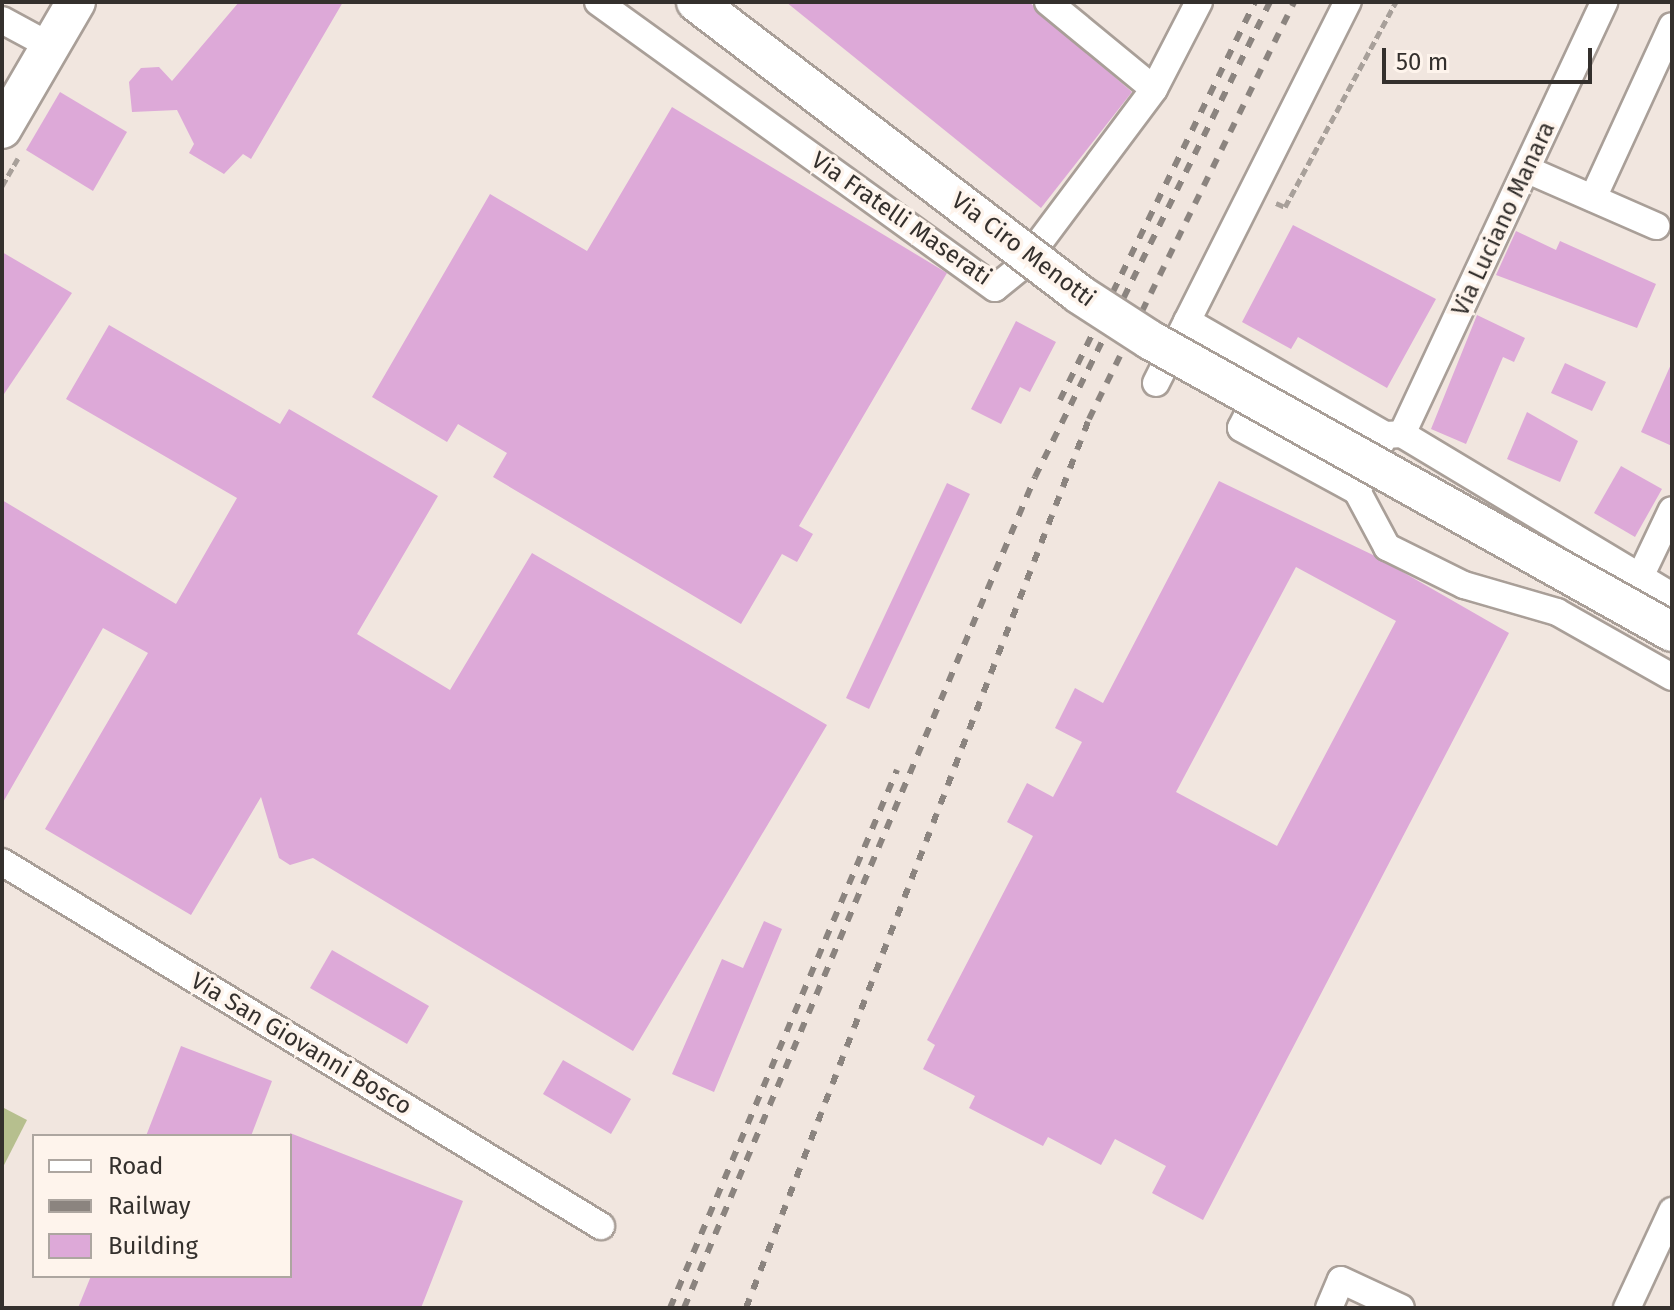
<!DOCTYPE html>
<style>
body{margin:0}
#map{position:relative;width:1674px;height:1310px;overflow:hidden;background:#f1e6df;font-family:"Fira Sans",sans-serif}
div>[style]{position:absolute}
.green>*{inset:0;background:#b6bf8e}
.building>*{inset:0;background:#dda9d8}
.path>*{height:5px;margin-top:-2.5px;transform-origin:0;background:repeating-linear-gradient(90deg,#a8a09a 0 8px,transparent 0 12px)}
.roads{filter:drop-shadow(2px 0 #a99f98) drop-shadow(-2px 0 #a99f98) drop-shadow(0 2px #a99f98) drop-shadow(0 -2px #a99f98)}
.minor>*{height:26px;margin:-13px;padding:0 13px;transform-origin:13px;border-radius:13px;background:#fff}
.secondary>*{height:38px;margin:-19px;padding:0 19px;transform-origin:19px;border-radius:19px;background:#fff}
.rail>*{height:6px;margin-top:-3px;transform-origin:0;background:repeating-linear-gradient(90deg,#8b847f 0 10px,transparent 0 20px)}
.bridges{filter:drop-shadow(2px 0 #a99f98) drop-shadow(-2px 0 #a99f98) drop-shadow(0 2px #a99f98) drop-shadow(0 -2px #a99f98)}
.secondary-bridge>*{height:38px;margin:-19px;padding:0 19px;transform-origin:19px;border-radius:19px;background:#fff}
span{translate:-50% -50%;white-space:nowrap;text-align:center;line-height:1.15;-webkit-text-stroke:7px #fef4ec;paint-order:stroke}
.street-label{font-size:24px;color:#34302d}
.frame{position:absolute;inset:0;border:4px solid #34302d;pointer-events:none}
.legend{position:absolute;left:32px;top:1134px;width:260px;height:144px;box-sizing:border-box;background:#fef4ec;border:2px solid #ada6a0;margin:0;padding:10px 14px;list-style:none;font-size:24px;color:#34302d}
.legend li{display:flex;align-items:center;gap:16px;height:40px}
.legend b{width:40px;border:2px solid #ada6a0}
.scale{position:absolute;left:1382px;top:48px;width:210px;height:36px;box-sizing:border-box;border:4px solid #34302d;border-top:0;padding-left:10px;font-size:24px;line-height:28px;white-space:nowrap;color:#34302d;-webkit-text-stroke:6px #fef4ec;paint-order:stroke}
</style>
<div id="map">
<div class="green">
<i style="clip-path:polygon(2px 1107px,27px 1120px,2px 1169px)"></i>
</div>
<div class="building">
<i style="clip-path:polygon(239px 2px,343px 2px,251px 159px,243px 154px,224px 174px,189px 153px,194px 144px,177px 110px,132px 112px,129px 82px,141px 68px,159px 67px,172px 81px)"></i>
<i style="clip-path:polygon(786px 2px,1029px 2px,1132px 92px,1041px 208px)"></i>
<i style="clip-path:polygon(60px 92px,127px 132px,93px 191px,26px 150px)"></i>
<i style="clip-path:polygon(672px 107px,947px 273px,799px 526px,813px 534px,797px 562px,782px 554px,741px 624px,493px 477px,507px 453px,458px 424px,447px 442px,372px 397px,490px 194px,587px 251px)"></i>
<i style="clip-path:polygon(1293px 225px,1436px 299px,1387px 388px,1298px 337px,1291px 349px,1242px 322px)"></i>
<i style="clip-path:polygon(1516px 231px,1556px 250px,1560px 241px,1656px 284px,1637px 328px,1496px 275px)"></i>
<i style="clip-path:polygon(2px 252px,72px 293px,2px 397px)"></i>
<i style="clip-path:polygon(1477px 315px,1525px 338px,1514px 362px,1503px 357px,1466px 444px,1431px 429px)"></i>
<i style="clip-path:polygon(1016px 321px,1056px 342px,1030px 392px,1020px 387px,1001px 424px,971px 409px)"></i>
<i style="clip-path:polygon(109px 325px,280px 424px,289px 409px,438px 496px,357px 634px,450px 690px,532px 553px,827px 725px,633px 1051px,313px 858px,290px 865px,279px 858px,261px 797px,191px 915px,45px 829px,148px 653px,103px 628px,2px 804px,2px 500px,176px 604px,237px 498px,66px 399px)"></i>
<i style="clip-path:polygon(1672px 362px,1672px 446px,1641px 432px)"></i>
<i style="clip-path:polygon(1565px 363px,1606px 382px,1592px 411px,1551px 393px)"></i>
<i style="clip-path:polygon(1527px 412px,1578px 441px,1560px 482px,1507px 459px)"></i>
<i style="clip-path:polygon(1621px 466px,1662px 489px,1635px 537px,1594px 513px)"></i>
<i style="clip-path:polygon(evenodd,1219px 481px,1373px 555px,1509px 633px,1203px 1220px,1152px 1193px,1166px 1166px,1115px 1139px,1101px 1165px,1048px 1137px,1043px 1146px,969px 1108px,975px 1096px,923px 1069px,935px 1045px,927px 1040px,1033px 836px,1007px 822px,1027px 783px,1053px 797px,1082px 742px,1055px 728px,1075px 688px,1103px 703px,1219px 481px,1296px 567px,1396px 621px,1277px 846px,1176px 792px,1296px 567px)"></i>
<i style="clip-path:polygon(947px 483px,970px 494px,869px 709px,846px 698px)"></i>
<i style="clip-path:polygon(764px 921px,782px 929px,714px 1092px,672px 1074px,722px 959px,743px 968px)"></i>
<i style="clip-path:polygon(332px 950px,429px 1006px,407px 1044px,310px 988px)"></i>
<i style="clip-path:polygon(181px 1046px,272px 1081px,251px 1136px,146px 1136px)"></i>
<i style="clip-path:polygon(563px 1060px,631px 1099px,611px 1134px,543px 1094px)"></i>
<i style="clip-path:polygon(290px 1133px,463px 1201px,421px 1308px,78px 1308px,91px 1276px,290px 1276px)"></i>
</div>
<div class="path">
<i style="left:2px;top:186px;width:32px;rotate:-60deg"></i>
<i style="left:1276px;top:203px;width:10px;rotate:24deg"></i>
<i style="left:1285px;top:207px;width:233px;rotate:-61.6deg"></i>
</div>
<div class="roads">
<div class="minor">
<i style="left:598px;top:2px;width:489px;rotate:35.8deg"></i>
<i style="left:995px;top:288px;width:33px;rotate:-39deg"></i>
<i style="left:1021px;top:267px;width:222px;rotate:-53.2deg"></i>
<i style="left:1154px;top:89px;width:98px;rotate:-62.7deg"></i>
<i style="left:1048px;top:2px;width:137px;rotate:39.4deg"></i>
<i style="left:2px;top:20px;width:55px;rotate:28.4deg"></i>
<i style="left:1528px;top:170px;width:140px;rotate:23.6deg"></i>
<i style="left:1593px;top:198px;width:189px;rotate:-65.3deg"></i>
<i style="left:1187px;top:321px;width:228px;rotate:29.9deg"></i>
<i style="left:1156px;top:383px;width:427px;rotate:-63.3deg"></i>
<i style="left:1263px;top:385px;width:48px;rotate:117.1deg"></i>
<i style="left:1241px;top:428px;width:132px;rotate:28.5deg"></i>
<i style="left:1402px;top:434px;width:477px;rotate:-64.9deg"></i>
<i style="left:1385px;top:435px;width:63px;rotate:116.6deg"></i>
<i style="left:1357px;top:491px;width:64px;rotate:61.8deg"></i>
<i style="left:1387px;top:547px;width:86px;rotate:26.3deg"></i>
<i style="left:1464px;top:585px;width:97px;rotate:16.2deg"></i>
<i style="left:1557px;top:612px;width:132px;rotate:29.5deg"></i>
<i style="left:1385px;top:435px;width:17px;rotate:-3deg"></i>
<i style="left:1402px;top:434px;width:315px;rotate:31deg"></i>
<i style="left:1640px;top:577px;width:74px;rotate:-64.5deg"></i>
<i style="left:2px;top:862px;width:701px;rotate:31.29deg"></i>
<i style="left:1329px;top:1308px;width:30px;rotate:-67deg"></i>
<i style="left:1341px;top:1280px;width:66px;rotate:25deg"></i>
<i style="left:1627px;top:1308px;width:107px;rotate:-65.1deg"></i>
</div>
<div class="secondary">
<i style="left:2px;top:129px;width:147px;rotate:-59.8deg"></i>
</div>
</div>
<div class="rail">
<i style="left:1060px;top:400px;width:443px;rotate:-63.9deg"></i>
<i style="left:670px;top:1308px;width:584px;rotate:-67.12deg"></i>
<i style="left:684px;top:1308px;width:902px;rotate:-67.1deg"></i>
<i style="left:1035px;top:477px;width:530px;rotate:-63.68deg"></i>
<i style="left:746px;top:1308px;width:953px;rotate:-68.9deg"></i>
<i style="left:1089px;top:419px;width:465px;rotate:-63.8deg"></i>
</div>
<div class="bridges">
<div class="secondary-bridge">
<i style="left:696px;top:2px;width:482px;rotate:37.3deg"></i>
<i style="left:1079px;top:294px;width:85px;rotate:32.9deg"></i>
<i style="left:1150px;top:340px;width:598px;rotate:29.22deg"></i>
</div>
</div>
<div class="street-label">
<span style="left:901px;top:219px;rotate:35deg">Via Fratelli Maserati</span>
<span style="left:1504px;top:219px;rotate:-65deg">Via Luciano Manara</span>
<span style="left:1023px;top:250px;rotate:37deg">Via Ciro Menotti</span>
<span style="left:301px;top:1044px;rotate:31deg">Via San Giovanni Bosco</span>
</div>
<div class="frame"></div>
<ul class="legend">
<li><b style="height:10px;background:#fff"></b>Road</li>
<li><b style="height:10px;background:#8b847f"></b>Railway</li>
<li><b style="height:22px;background:#dda9d8"></b>Building</li>
</ul>
<div class="scale">50 m</div>
</div>
